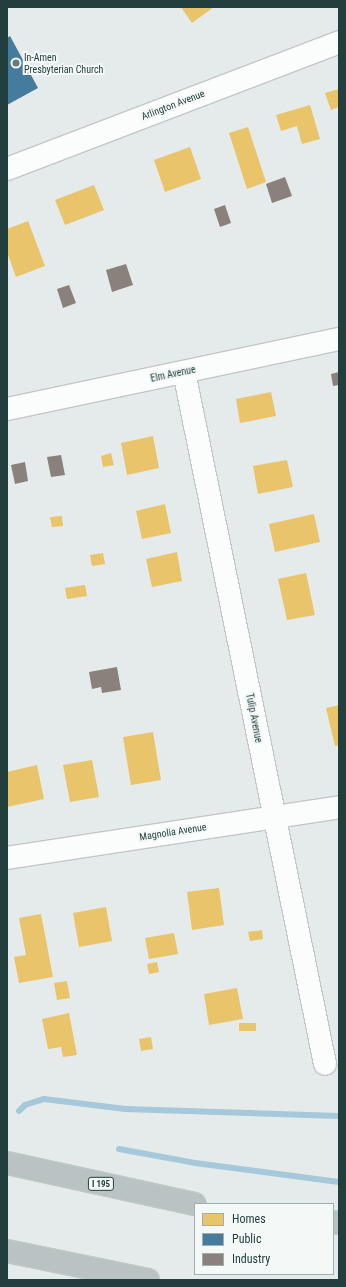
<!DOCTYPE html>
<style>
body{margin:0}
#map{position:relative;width:346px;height:1287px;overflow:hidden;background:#e5ebea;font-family:"Roboto Condensed",sans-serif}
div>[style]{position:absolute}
.homes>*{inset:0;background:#e9c46a}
.public>*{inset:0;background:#457b9d}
.industry>*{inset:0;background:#8a817c}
.stream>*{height:6px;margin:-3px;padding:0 3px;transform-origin:3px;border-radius:3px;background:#a5c8da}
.roads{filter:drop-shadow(1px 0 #c2c8c7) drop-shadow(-1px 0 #c2c8c7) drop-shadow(0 1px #c2c8c7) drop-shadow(0 -1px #c2c8c7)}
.street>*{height:22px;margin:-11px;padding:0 11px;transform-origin:11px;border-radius:11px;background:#fbfcfc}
.highway>*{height:22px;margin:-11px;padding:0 11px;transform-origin:11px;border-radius:11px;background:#bac3c3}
.dots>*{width:11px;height:11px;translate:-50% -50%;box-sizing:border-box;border:2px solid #f4f9f8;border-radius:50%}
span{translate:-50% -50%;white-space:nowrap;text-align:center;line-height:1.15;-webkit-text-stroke:4px #f4f9f8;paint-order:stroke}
.shield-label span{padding:1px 3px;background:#f4f9f8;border:1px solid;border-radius:3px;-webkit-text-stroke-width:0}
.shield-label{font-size:9px;color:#223f3d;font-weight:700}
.poi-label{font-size:10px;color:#223f3d}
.left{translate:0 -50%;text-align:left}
.street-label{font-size:10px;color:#223f3d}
.frame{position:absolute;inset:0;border:8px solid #223f3d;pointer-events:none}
.legend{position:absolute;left:194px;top:1203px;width:140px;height:72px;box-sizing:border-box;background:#f4f9f8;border:1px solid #a0afad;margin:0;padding:5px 7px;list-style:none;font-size:12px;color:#223f3d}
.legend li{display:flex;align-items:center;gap:8px;height:20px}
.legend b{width:20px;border:1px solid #a0afad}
</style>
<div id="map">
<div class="homes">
<i style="clip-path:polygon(181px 7px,214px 7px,192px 23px)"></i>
<i style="clip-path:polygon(339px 89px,339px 107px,331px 110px,325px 93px)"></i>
<i style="clip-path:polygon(310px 105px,320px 139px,302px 144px,297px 126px,281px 131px,276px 115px)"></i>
<i style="clip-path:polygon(248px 127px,266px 182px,247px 189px,229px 133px)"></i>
<i style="clip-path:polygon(190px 147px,201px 179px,165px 192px,154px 160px)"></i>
<i style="clip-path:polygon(94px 185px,104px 210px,65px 225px,55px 200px)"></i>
<i style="clip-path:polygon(28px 221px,45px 266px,16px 277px,7px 252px,7px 229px)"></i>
<i style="clip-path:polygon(271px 392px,276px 416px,240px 423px,236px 399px)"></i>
<i style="clip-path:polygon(153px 436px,159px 468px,127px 475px,121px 443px)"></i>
<i style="clip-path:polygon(111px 453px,114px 465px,103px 467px,101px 456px)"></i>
<i style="clip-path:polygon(287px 460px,293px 487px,258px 494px,253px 466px)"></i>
<i style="clip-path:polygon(165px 504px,171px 533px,142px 539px,136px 511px)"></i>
<i style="clip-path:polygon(314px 514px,320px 542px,275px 552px,269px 524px)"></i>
<i style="clip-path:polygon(62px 516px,63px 526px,52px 527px,50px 517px)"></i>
<i style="clip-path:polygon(177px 552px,182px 581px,152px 587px,146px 559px)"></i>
<i style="clip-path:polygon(103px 553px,105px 564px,92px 566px,90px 555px)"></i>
<i style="clip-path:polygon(306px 573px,315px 615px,287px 620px,278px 579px)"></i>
<i style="clip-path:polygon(85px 585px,87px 596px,67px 599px,65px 588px)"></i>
<i style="clip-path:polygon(339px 705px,339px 745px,335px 746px,326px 708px)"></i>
<i style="clip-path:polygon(153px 732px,161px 780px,131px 785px,123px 737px)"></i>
<i style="clip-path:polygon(92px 760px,99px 797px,70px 802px,63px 765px)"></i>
<i style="clip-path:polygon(37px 765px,44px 799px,7px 807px,7px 772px)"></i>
<i style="clip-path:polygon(219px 888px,224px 925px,192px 930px,187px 892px)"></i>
<i style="clip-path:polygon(106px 907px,112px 941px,79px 947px,73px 913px)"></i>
<i style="clip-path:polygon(41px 914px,53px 977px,19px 983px,14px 957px,26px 955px,19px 918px)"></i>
<i style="clip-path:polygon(262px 930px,263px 939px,250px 941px,248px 932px)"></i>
<i style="clip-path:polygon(174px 933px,178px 954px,149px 959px,145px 938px)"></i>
<i style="clip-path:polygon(157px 962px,159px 972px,149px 974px,147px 964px)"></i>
<i style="clip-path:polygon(67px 981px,70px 998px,57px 1000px,54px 983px)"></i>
<i style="clip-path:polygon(237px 988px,243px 1019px,209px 1025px,204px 994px)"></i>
<i style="clip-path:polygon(69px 1013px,77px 1055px,63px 1057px,61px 1047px,48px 1049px,42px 1019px)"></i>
<i style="clip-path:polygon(239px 1023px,256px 1023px,256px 1031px,239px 1031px)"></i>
<i style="clip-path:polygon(151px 1037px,153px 1049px,141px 1051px,139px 1039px)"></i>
</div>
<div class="public">
<i style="clip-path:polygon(10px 36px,38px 88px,7px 105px,7px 38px)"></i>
</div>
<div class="industry">
<i style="clip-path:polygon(285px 177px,292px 196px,272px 203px,266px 184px)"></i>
<i style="clip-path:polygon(225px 205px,231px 223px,220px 227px,214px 209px)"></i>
<i style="clip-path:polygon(126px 264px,133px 285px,112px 292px,106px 270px)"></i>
<i style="clip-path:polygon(69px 285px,76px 303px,63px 308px,57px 289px)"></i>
<i style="clip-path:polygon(339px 372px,339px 385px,333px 386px,331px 374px)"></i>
<i style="clip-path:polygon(61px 455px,65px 475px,51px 477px,47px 457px)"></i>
<i style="clip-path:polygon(25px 462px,28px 481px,15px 484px,11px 465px)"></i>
<i style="clip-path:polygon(117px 667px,121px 690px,102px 693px,101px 687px,92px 689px,89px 672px)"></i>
</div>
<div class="stream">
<i style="left:19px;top:1111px;width:8px;rotate:-45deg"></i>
<i style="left:25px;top:1105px;width:20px;rotate:-18deg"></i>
<i style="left:44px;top:1099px;width:82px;rotate:7deg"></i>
<i style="left:125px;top:1109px;width:214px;rotate:1.9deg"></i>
<i style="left:119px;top:1149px;width:77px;rotate:10.4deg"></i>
<i style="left:195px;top:1163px;width:145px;rotate:7.5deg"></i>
</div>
<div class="roads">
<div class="street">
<i style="left:7px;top:169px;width:355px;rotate:-20.9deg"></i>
<i style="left:184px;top:372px;width:706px;rotate:78.48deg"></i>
<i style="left:7px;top:409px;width:339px;rotate:-11.9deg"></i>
<i style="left:7px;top:858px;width:336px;rotate:-8.7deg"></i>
</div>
<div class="highway">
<i style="left:7px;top:1163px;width:192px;rotate:12.3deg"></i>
<i style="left:333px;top:1222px;width:6px;rotate:9deg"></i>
<i style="left:7px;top:1251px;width:144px;rotate:11.6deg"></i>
</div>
</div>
<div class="dots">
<i style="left:16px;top:63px;background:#667b7a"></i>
</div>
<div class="shield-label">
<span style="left:101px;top:1184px">I 195</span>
</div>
<div class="poi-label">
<span class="left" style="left:24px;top:63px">In-Amen<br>Presbyterian Church</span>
</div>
<div class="street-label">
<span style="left:173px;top:105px;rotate:-21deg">Arlington Avenue</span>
<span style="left:173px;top:374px;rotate:-12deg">Elm Avenue</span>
<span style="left:254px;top:718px;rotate:79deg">Tulip Avenue</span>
<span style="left:173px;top:832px;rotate:-9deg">Magnolia Avenue</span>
</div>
<div class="frame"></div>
<ul class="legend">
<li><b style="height:11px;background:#e9c46a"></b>Homes</li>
<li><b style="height:11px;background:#457b9d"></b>Public</li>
<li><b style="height:11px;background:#8a817c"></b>Industry</li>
</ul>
</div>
